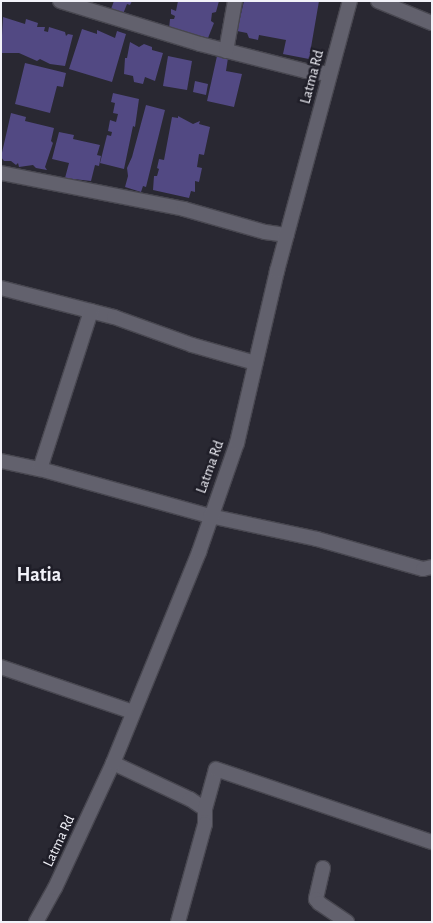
<!DOCTYPE html>
<style>
body{margin:0}
#map{position:relative;width:433px;height:923px;overflow:hidden;background:#292832;font-family:"Alegreya Sans",sans-serif}
div>[style]{position:absolute}
.building>*{inset:0;background:#524983}
.roads{filter:drop-shadow(1px 0 #484750) drop-shadow(-1px 0 #484750) drop-shadow(0 1px #484750) drop-shadow(0 -1px #484750)}
.minor>*{height:14px;margin:-7px;padding:0 7px;transform-origin:7px;border-radius:7px;background:#62616d}
.tertiary>*{height:14px;margin:-7px;padding:0 7px;transform-origin:7px;border-radius:7px;background:#62616d}
span{translate:-50% -50%;white-space:nowrap;text-align:center;line-height:1.15;-webkit-text-stroke:5px #1f1e28;paint-order:stroke}
.street-label{font-size:15px;color:#f2f2f9}
.district-label{font-size:20px;color:#f2f2f9;font-weight:700}
.frame{position:absolute;inset:0;border:2px solid #f2f2f9;pointer-events:none}
</style>
<div id="map">
<div class="building">
<i style="clip-path:polygon(114px 1px,132px 1px,130px 5px,127px 4px,123px 14px,111px 9px)"></i>
<i style="clip-path:polygon(178px 1px,219px 1px,216px 12px,212px 13px,211px 21px,214px 23px,208px 38px,169px 29px,170px 19px,174px 19px,175px 16px,171px 14px,171px 9px,176px 11px)"></i>
<i style="clip-path:polygon(244px 1px,319px 1px,309px 59px,283px 54px,286px 40px,259px 35px,258px 40px,249px 38px,247px 33px,237px 31px)"></i>
<i style="clip-path:polygon(3px 17px,25px 24px,26px 19px,38px 23px,37px 27px,45px 27px,44px 31px,48px 32px,49px 27px,65px 32px,66px 36px,68px 34px,73px 35px,65px 66px,50px 64px,40px 59px,37px 61px,19px 53px,1px 53px)"></i>
<i style="clip-path:polygon(82px 29px,97px 34px,97px 30px,115px 38px,117px 31px,126px 34px,112px 82px,69px 69px)"></i>
<i style="clip-path:polygon(130px 42px,139px 47px,144px 44px,152px 47px,152px 50px,163px 53px,155px 81px,145px 77px,143px 84px,134px 82px,133px 76px,124px 74px,125px 58px,127px 58px)"></i>
<i style="clip-path:polygon(168px 56px,192px 61px,187px 90px,163px 86px)"></i>
<i style="clip-path:polygon(217px 56px,228px 58px,226px 71px,242px 74px,234px 107px,207px 101px)"></i>
<i style="clip-path:polygon(25px 63px,66px 73px,63px 87px,57px 86px,50px 113px,15px 104px)"></i>
<i style="clip-path:polygon(195px 81px,208px 84px,206px 95px,193px 92px)"></i>
<i style="clip-path:polygon(113px 93px,139px 99px,135px 127px,133px 126px,124px 169px,100px 163px,107px 135px,111px 136px,112px 132px,108px 131px,110px 120px,116px 122px,118px 114px,113px 113px,115px 103px,111px 102px)"></i>
<i style="clip-path:polygon(146px 105px,165px 110px,146px 187px,143px 186px,141px 192px,125px 187px,128px 176px,127px 168px,132px 157px)"></i>
<i style="clip-path:polygon(11px 113px,26px 117px,25px 121px,54px 128px,51px 141px,53px 143px,45px 167px,47px 170px,36px 168px,33px 165px,19px 167px,18px 163px,16px 165px,11px 161px,4px 161px,1px 157px)"></i>
<i style="clip-path:polygon(178px 116px,193px 124px,200px 121px,199px 124px,210px 127px,204px 155px,199px 154px,197px 167px,202px 168px,199px 182px,195px 181px,195px 192px,191px 191px,189px 198px,153px 190px,154px 176px,157px 176px,159px 169px,157px 168px,159px 159px,164px 160px,172px 117px,178px 118px)"></i>
<i style="clip-path:polygon(59px 132px,74px 135px,73px 139px,100px 145px,97px 155px,101px 156px,99px 166px,95px 165px,91px 181px,65px 178px,69px 163px,52px 159px)"></i>
</div>
<div class="roads">
<div class="minor">
<i style="left:60px;top:1px;width:146px;rotate:17.1deg"></i>
<i style="left:200px;top:44px;width:109px;rotate:14.3deg"></i>
<i style="left:306px;top:71px;width:23px;rotate:7deg"></i>
<i style="left:378px;top:1px;width:58px;rotate:22.2deg"></i>
<i style="left:226px;top:51px;width:51px;rotate:-79.8deg"></i>
<i style="left:1px;top:173px;width:187px;rotate:11.1deg"></i>
<i style="left:184px;top:209px;width:84px;rotate:15.9deg"></i>
<i style="left:265px;top:232px;width:22px;rotate:8deg"></i>
<i style="left:1px;top:288px;width:117px;rotate:14.4deg"></i>
<i style="left:114px;top:317px;width:83px;rotate:19.7deg"></i>
<i style="left:192px;top:345px;width:66px;rotate:15.9deg"></i>
<i style="left:1px;top:461px;width:40px;rotate:12deg"></i>
<i style="left:40px;top:469px;width:176px;rotate:15.5deg"></i>
<i style="left:210px;top:516px;width:109px;rotate:12.1deg"></i>
<i style="left:317px;top:539px;width:110px;rotate:15.8deg"></i>
<i style="left:423px;top:569px;width:9px;rotate:-13deg"></i>
<i style="left:40px;top:469px;width:166px;rotate:-72.1deg"></i>
<i style="left:1px;top:667px;width:139px;rotate:18.8deg"></i>
<i style="left:113px;top:763px;width:85px;rotate:25.1deg"></i>
<i style="left:190px;top:799px;width:18px;rotate:34deg"></i>
<i style="left:205px;top:809px;width:15px;rotate:90deg"></i>
<i style="left:205px;top:824px;width:102px;rotate:105.4deg"></i>
<i style="left:205px;top:809px;width:41px;rotate:-74.6deg"></i>
<i style="left:216px;top:769px;width:228px;rotate:18.7deg"></i>
<i style="left:323px;top:868px;width:32px;rotate:103deg"></i>
<i style="left:316px;top:899px;width:5px;rotate:53deg"></i>
<i style="left:319px;top:903px;width:34px;rotate:34deg"></i>
</div>
<div class="tertiary">
<i style="left:36px;top:922px;width:39px;rotate:-61deg"></i>
<i style="left:55px;top:888px;width:138px;rotate:-65.1deg"></i>
<i style="left:113px;top:763px;width:228px;rotate:-67.8deg"></i>
<i style="left:199px;top:552px;width:115px;rotate:-70.8deg"></i>
<i style="left:237px;top:443px;width:177px;rotate:-76.9deg"></i>
<i style="left:277px;top:271px;width:280px;rotate:-74.9deg"></i>
</div>
</div>
<div class="street-label">
<span style="left:312px;top:77px;rotate:-75deg">Latma Rd</span>
<span style="left:210px;top:467px;rotate:-70deg">Latma Rd</span>
<span style="left:59px;top:841px;rotate:-65deg">Latma Rd</span>
</div>
<div class="district-label">
<span style="left:39px;top:575px">Hatia</span>
</div>
<div class="frame"></div>
</div>
